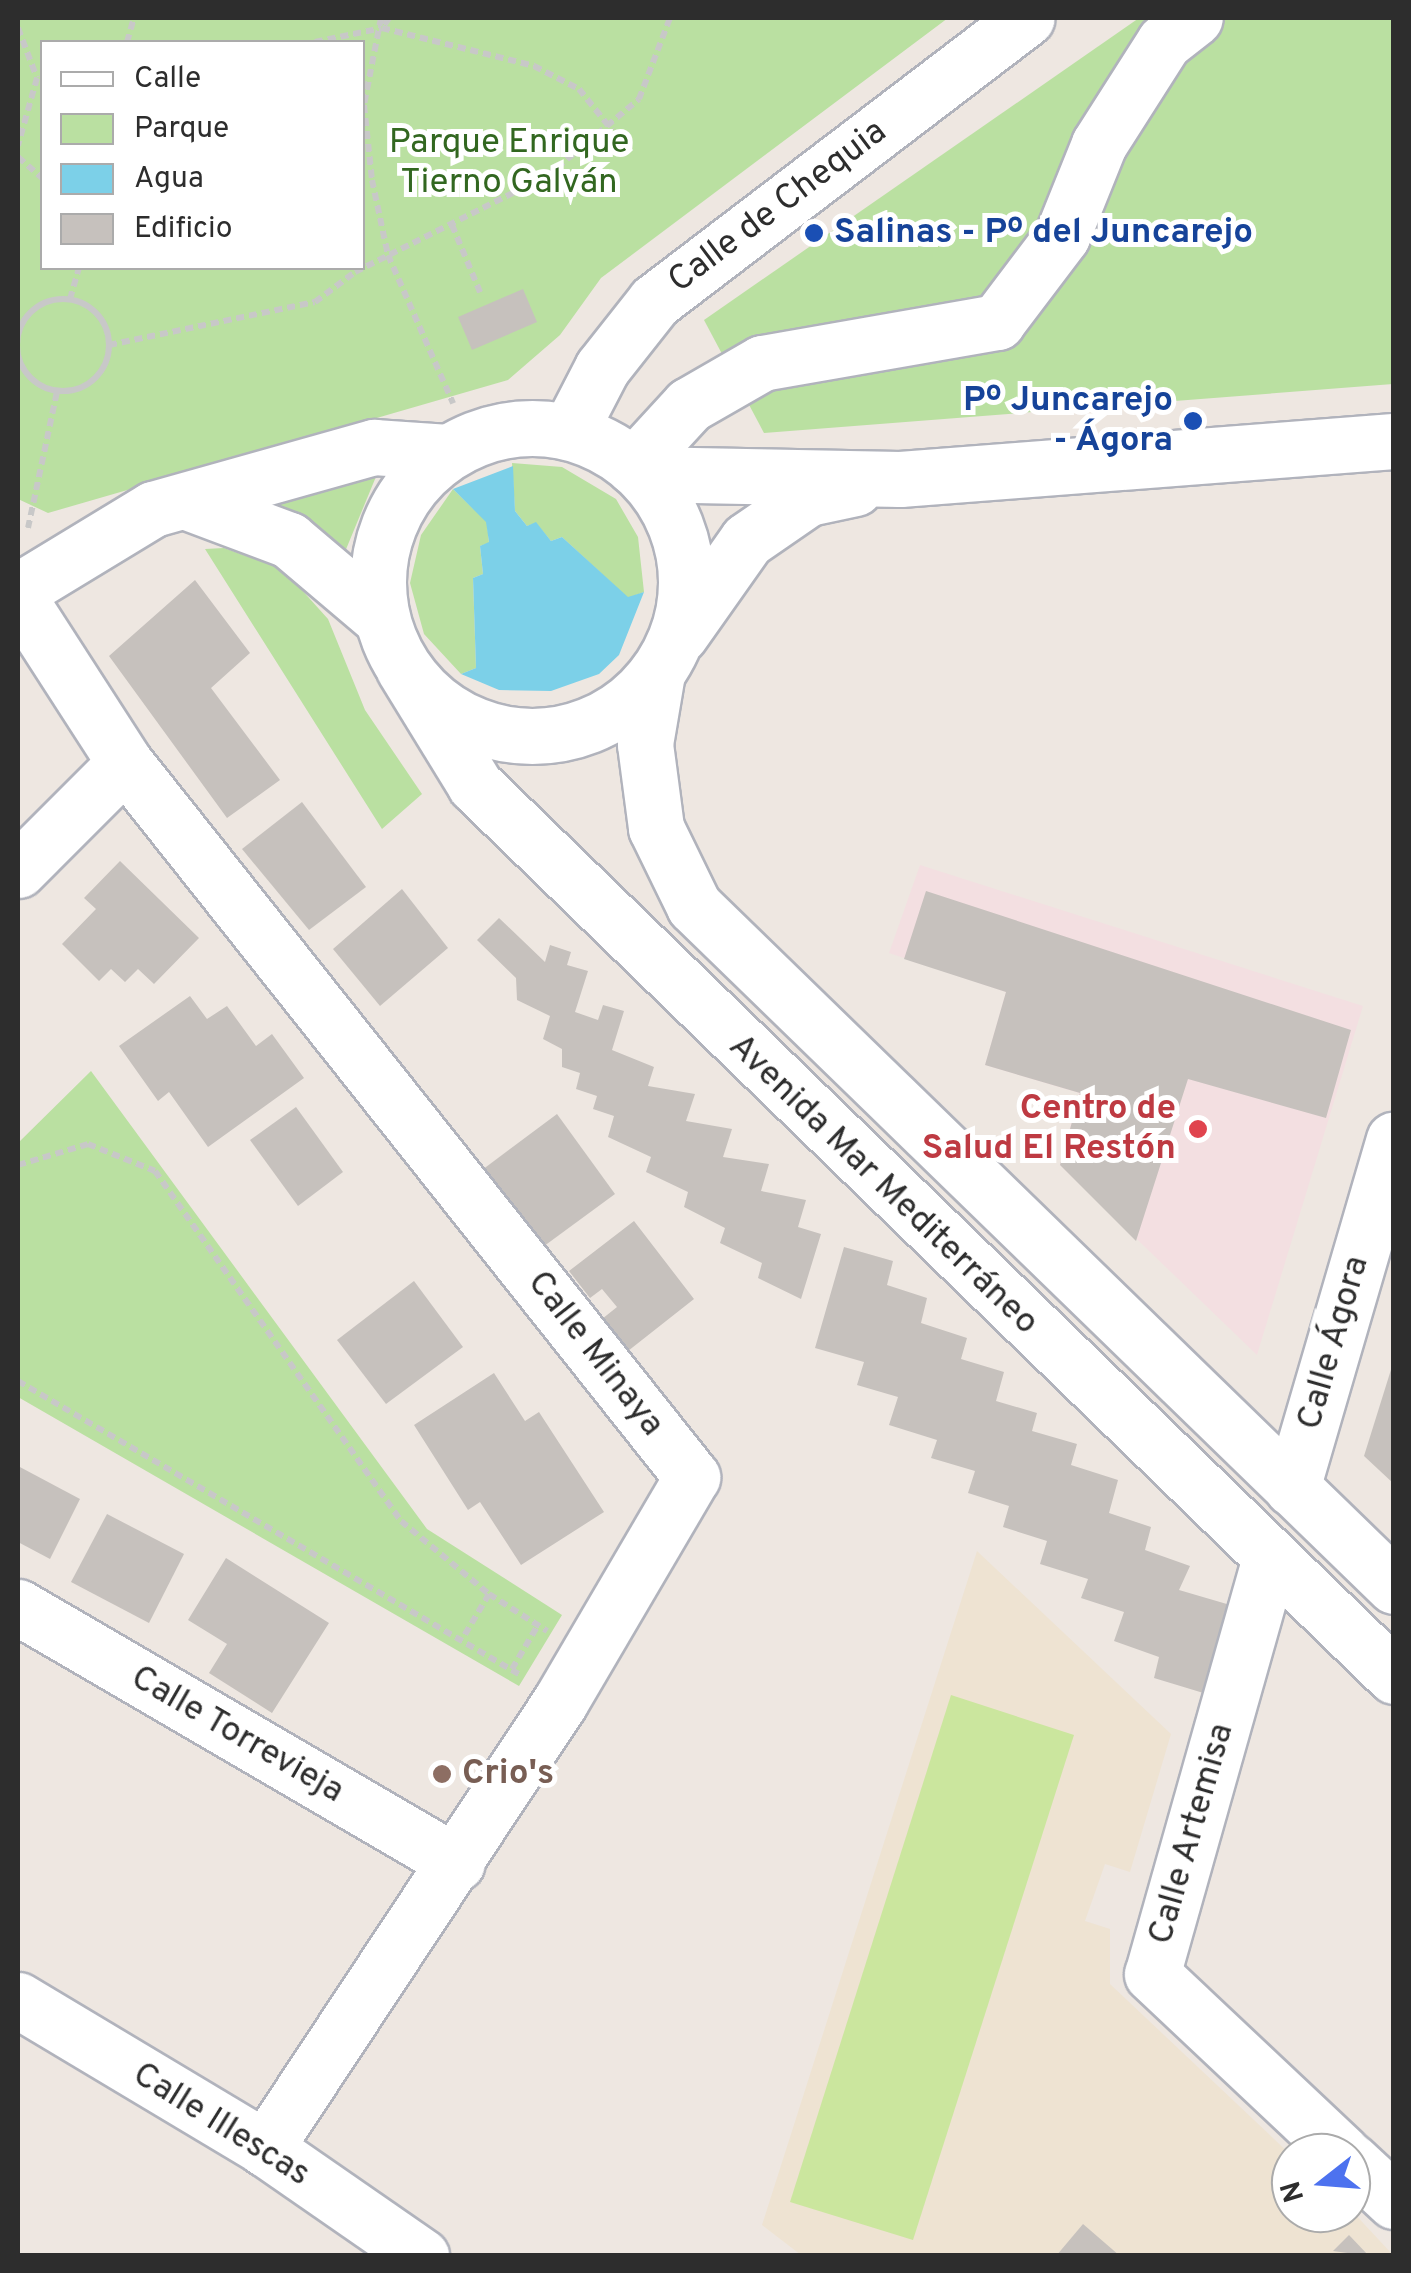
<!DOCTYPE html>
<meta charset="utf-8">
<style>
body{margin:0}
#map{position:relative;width:1411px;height:2273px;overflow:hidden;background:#eee7e1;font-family:Overpass,sans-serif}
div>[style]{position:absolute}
.education>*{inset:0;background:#eee3d2}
.medical>*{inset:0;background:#f3dfe1}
.green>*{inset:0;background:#bae0a1}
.pitch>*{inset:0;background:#cbe69e}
.water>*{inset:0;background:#7cd0e8}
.building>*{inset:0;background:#c6c1bd}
.path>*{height:6px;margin-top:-3px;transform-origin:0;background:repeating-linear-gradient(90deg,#c8c8c8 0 8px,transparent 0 13px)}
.path>.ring{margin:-3px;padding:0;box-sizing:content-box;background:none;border:6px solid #c8c8c8;border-radius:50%}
.roads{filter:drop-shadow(2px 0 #b1b3bc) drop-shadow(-2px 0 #b1b3bc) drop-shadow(0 2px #b1b3bc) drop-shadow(0 -2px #b1b3bc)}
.minor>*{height:55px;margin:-27.5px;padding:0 27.5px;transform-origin:27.5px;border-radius:27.5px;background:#fff}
.minor>.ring{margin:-27.5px;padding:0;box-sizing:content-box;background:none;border:55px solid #fff;border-radius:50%}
.dots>*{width:28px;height:28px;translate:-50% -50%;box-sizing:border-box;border:5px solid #fff;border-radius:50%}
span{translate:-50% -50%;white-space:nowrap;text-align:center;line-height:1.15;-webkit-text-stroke:10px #fff;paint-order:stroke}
.park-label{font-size:35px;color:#326720}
.street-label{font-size:35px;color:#2d2d2d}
.transit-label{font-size:35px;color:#164399;font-weight:700}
.left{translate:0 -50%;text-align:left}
.right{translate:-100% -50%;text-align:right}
.health-label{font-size:35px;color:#be3a42;font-weight:700}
.education-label{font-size:35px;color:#785e54;font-weight:700}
.frame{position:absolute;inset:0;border:20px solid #2d2d2d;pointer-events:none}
.legend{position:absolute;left:40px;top:40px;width:325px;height:230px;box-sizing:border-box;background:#fff;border:2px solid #ababab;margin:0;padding:12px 18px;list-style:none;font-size:30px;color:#2d2d2d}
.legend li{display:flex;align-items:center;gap:20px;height:50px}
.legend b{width:50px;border:2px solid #ababab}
.north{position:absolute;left:1271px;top:2133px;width:100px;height:100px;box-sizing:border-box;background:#fff;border:2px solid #ababab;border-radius:50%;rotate:253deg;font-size:28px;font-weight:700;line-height:40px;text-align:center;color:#2d2d2d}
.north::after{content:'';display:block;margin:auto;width:35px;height:45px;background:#4d72ef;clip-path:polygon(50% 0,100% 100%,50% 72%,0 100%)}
</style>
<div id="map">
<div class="education">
<i style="clip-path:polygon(977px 1551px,1171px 1734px,1130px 1872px,1105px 1864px,1085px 1921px,1110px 1929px,1110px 1984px,1291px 2155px,1291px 2213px,1351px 2210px,1393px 2255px,801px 2255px,762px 2225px)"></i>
</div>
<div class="medical">
<i style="clip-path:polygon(920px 865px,1363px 1006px,1257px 1355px,1060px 1165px,1079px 1093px,985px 1065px,1006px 992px,889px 953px)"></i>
</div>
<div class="green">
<i style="clip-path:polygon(evenodd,18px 18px,948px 18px,601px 278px,560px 335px,508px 380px,48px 513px,18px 499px,18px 18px,42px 42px,362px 42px,362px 268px,42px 268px,42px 42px)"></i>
<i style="clip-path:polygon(1139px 18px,1393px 18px,1393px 384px,764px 433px,704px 320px)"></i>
<i style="clip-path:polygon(512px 463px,562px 467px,616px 499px,638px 537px,644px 592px,628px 598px,562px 537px,551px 541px,536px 523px,527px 526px,515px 511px)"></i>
<i style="clip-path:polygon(380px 467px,342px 559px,245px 505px)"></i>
<i style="clip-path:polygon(453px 489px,487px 522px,489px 543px,480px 546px,483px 574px,473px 578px,476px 668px,461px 674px,424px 634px,410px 583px,421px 535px)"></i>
<i style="clip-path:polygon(224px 548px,283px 569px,328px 619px,365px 710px,422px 794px,382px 829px,205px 549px)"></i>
<i style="clip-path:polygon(91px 1071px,427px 1529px,562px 1615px,519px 1686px,18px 1397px,18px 1143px)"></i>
</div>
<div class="pitch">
<i style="clip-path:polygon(951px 1695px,1074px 1735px,913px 2240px,790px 2202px)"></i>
</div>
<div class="water">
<i style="clip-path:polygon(513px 466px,515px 511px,527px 526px,536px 522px,551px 541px,562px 537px,628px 597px,644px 592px,619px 655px,599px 674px,551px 691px,499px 690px,461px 674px,476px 668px,473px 578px,483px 574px,480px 546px,489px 542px,486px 522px,453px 489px)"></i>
</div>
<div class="building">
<i style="clip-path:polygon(523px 289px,537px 322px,472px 350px,458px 317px)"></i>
<i style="clip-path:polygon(195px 580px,250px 653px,211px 688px,280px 780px,227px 818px,109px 656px)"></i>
<i style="clip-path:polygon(302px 802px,366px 887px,309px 930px,242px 849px)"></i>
<i style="clip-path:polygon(120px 861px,199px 938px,154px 984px,138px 969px,125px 982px,111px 969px,99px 981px,62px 944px,96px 909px,84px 898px)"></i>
<i style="clip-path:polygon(402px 889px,448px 948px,380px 1006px,333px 949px)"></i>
<i style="clip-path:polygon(926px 891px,1351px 1030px,1326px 1118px,1188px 1079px,1136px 1241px,1060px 1165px,1080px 1093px,985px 1065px,1006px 992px,904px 959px)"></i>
<i style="clip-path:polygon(499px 918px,545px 962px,550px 945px,571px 952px,567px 965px,588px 971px,575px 1012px,598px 1020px,603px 1005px,624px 1011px,612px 1050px,654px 1067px,648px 1086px,695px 1094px,686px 1121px,732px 1129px,723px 1157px,769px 1164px,761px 1191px,806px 1200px,798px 1227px,821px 1234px,801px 1299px,758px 1278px,762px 1263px,720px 1243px,725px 1228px,684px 1207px,688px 1192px,646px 1172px,651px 1157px,608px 1137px,614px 1116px,593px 1109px,597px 1096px,576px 1089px,580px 1073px,562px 1067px,562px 1049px,543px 1039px,550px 1016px,517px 1000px,516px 978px,477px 940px)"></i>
<i style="clip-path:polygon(190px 996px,207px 1019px,227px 1006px,256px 1046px,272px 1034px,304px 1078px,208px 1147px,169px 1092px,158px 1101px,119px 1046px)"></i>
<i style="clip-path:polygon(296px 1107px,343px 1172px,298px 1206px,250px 1140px)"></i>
<i style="clip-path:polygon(557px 1114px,615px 1194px,536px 1252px,478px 1173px)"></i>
<i style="clip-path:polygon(634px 1221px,694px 1299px,628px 1351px,602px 1319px,617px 1307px,602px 1289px,590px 1298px,569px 1271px)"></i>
<i style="clip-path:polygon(844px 1247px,893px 1261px,887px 1285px,927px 1298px,921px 1323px,967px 1338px,961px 1359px,1004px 1372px,996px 1401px,1037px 1413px,1032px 1431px,1077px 1444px,1071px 1465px,1118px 1480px,1109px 1513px,1151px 1527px,1145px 1550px,1190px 1566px,1179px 1590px,1237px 1607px,1210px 1695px,1154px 1678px,1159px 1657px,1114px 1641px,1124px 1612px,1081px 1598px,1088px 1579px,1040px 1564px,1047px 1541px,1003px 1527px,1009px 1506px,968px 1493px,975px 1471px,931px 1458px,937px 1440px,889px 1425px,898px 1397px,857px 1385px,864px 1362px,815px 1348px)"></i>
<i style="clip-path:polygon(414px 1281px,463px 1347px,386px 1404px,337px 1340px)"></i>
<i style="clip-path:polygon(1394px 1360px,1394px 1484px,1364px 1456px)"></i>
<i style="clip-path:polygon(494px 1373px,525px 1421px,539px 1412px,604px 1512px,521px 1565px,480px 1502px,468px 1510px,414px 1425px)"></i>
<i style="clip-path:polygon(18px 1466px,80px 1499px,50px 1559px,18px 1542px)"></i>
<i style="clip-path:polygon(107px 1514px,184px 1554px,149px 1623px,71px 1582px)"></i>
<i style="clip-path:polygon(226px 1558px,329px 1623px,272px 1713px,209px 1673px,227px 1644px,188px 1620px)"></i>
<i style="clip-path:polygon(1083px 2224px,1120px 2256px,1056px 2256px)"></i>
<i style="clip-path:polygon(1349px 2235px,1369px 2256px,1333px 2251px)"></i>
</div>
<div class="path">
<i style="left:381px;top:18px;width:89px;rotate:101.1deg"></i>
<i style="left:364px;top:105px;width:75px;rotate:83.9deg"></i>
<i style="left:372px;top:180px;width:77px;rotate:78deg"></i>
<i style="left:388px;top:255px;width:162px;rotate:66.3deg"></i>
<i style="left:389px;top:18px;width:12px;rotate:125deg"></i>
<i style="left:382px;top:28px;width:157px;rotate:14deg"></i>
<i style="left:534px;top:66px;width:51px;rotate:27.1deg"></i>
<i style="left:579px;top:89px;width:53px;rotate:51.2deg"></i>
<i style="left:18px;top:28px;width:53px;rotate:69.2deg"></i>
<i style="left:37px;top:78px;width:70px;rotate:105.8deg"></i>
<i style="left:127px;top:42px;width:25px;rotate:-74deg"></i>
<i style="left:315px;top:42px;width:68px;rotate:-11.8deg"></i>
<i style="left:18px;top:157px;width:32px;rotate:41deg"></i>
<i style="left:452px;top:225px;width:73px;rotate:67.3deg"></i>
<i style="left:70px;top:299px;width:32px;rotate:-74deg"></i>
<i class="ring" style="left:17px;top:299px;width:86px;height:86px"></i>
<i style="left:109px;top:345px;width:210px;rotate:-11.8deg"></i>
<i style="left:315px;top:302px;width:50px;rotate:-36.9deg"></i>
<i style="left:355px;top:272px;width:215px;rotate:-26.6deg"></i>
<i style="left:547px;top:176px;width:120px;rotate:-39.9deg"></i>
<i style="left:639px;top:99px;width:87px;rotate:-69.1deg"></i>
<i style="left:28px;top:528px;width:140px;rotate:-78deg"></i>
<i style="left:18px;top:1165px;width:73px;rotate:-16.7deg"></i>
<i style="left:88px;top:1144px;width:72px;rotate:21.9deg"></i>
<i style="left:155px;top:1171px;width:428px;rotate:54.9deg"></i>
<i style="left:401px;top:1521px;width:114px;rotate:39.7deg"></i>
<i style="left:489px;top:1594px;width:49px;rotate:120.8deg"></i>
<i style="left:18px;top:1381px;width:584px;rotate:30.34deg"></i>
<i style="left:489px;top:1594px;width:69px;rotate:32.5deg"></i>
<i style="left:512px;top:1669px;width:51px;rotate:-59.4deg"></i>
</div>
<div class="roads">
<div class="minor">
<i class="ring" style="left:378px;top:428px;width:253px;height:253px"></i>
<i style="left:569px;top:432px;width:72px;rotate:-62.7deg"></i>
<i style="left:602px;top:368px;width:85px;rotate:-51.7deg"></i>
<i style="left:655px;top:301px;width:467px;rotate:-37.3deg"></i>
<i style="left:633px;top:466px;width:83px;rotate:-47.4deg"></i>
<i style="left:689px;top:405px;width:84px;rotate:-29.9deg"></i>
<i style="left:762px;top:363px;width:239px;rotate:-9.9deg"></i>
<i style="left:997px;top:322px;width:108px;rotate:-52.9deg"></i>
<i style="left:1062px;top:236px;width:99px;rotate:-68.1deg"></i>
<i style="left:1099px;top:144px;width:121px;rotate:-57.5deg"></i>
<i style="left:1164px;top:42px;width:39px;rotate:-38deg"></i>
<i style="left:642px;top:474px;width:258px;rotate:1.1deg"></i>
<i style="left:900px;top:479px;width:495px;rotate:-4.4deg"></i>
<i style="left:190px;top:503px;width:106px;rotate:20.5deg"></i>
<i style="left:289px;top:540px;width:121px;rotate:40.3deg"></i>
<i style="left:18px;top:591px;width:158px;rotate:-31.3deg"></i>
<i style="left:153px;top:509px;width:230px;rotate:-15.7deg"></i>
<i style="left:374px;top:447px;width:74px;rotate:3.9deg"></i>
<i style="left:18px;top:597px;width:197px;rotate:57.2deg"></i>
<i style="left:125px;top:763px;width:912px;rotate:51.55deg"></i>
<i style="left:692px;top:1477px;width:261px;rotate:120.4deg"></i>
<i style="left:560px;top:1702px;width:535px;rotate:123.48deg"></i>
<i style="left:680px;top:635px;width:116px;rotate:-54.8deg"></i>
<i style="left:747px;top:540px;width:74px;rotate:-34.5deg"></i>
<i style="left:808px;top:498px;width:48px;rotate:-12deg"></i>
<i style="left:404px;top:669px;width:136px;rotate:58.5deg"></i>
<i style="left:475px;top:785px;width:1280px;rotate:44.11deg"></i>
<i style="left:657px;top:673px;width:72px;rotate:99.6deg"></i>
<i style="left:645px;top:744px;width:85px;rotate:82.5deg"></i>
<i style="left:656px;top:828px;width:87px;rotate:64deg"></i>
<i style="left:694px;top:906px;width:976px;rotate:44.17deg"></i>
<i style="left:18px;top:870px;width:151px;rotate:-45deg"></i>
<i style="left:1292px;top:1488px;width:363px;rotate:-73.7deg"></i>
<i style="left:1270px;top:1558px;width:432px;rotate:105.8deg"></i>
<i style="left:1152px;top:1974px;width:261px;rotate:43.3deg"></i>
<i style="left:18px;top:1607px;width:508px;rotate:30.25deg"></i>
<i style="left:18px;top:2000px;width:288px;rotate:30.9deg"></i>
<i style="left:265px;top:2148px;width:190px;rotate:34.7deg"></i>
<i style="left:1351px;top:2161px;width:59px;rotate:42.9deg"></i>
</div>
</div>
<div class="dots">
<i style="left:814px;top:233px;background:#1a4fb4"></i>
<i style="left:1193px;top:421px;background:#1a4fb4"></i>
<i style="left:1198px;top:1129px;background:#e0444e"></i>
<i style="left:442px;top:1774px;background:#8d6e63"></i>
</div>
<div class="park-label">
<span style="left:509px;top:163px">Parque Enrique<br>Tierno Galván</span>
</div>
<div class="street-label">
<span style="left:778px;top:207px;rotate:-37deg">Calle de Chequia</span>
<span style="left:883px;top:1185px;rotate:44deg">Avenida Mar Mediterráneo</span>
<span style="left:1334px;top:1343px;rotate:-74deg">Calle Ágora</span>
<span style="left:595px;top:1354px;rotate:52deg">Calle Minaya</span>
<span style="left:237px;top:1735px;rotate:30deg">Calle Torrevieja</span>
<span style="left:1192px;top:1834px;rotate:-74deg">Calle Artemisa</span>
<span style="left:221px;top:2125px;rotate:32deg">Calle Illescas</span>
</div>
<div class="transit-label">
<span class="left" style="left:834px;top:233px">Salinas - Pº del Juncarejo</span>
<span class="right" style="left:1173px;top:421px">Pº Juncarejo<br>- Ágora</span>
</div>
<div class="health-label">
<span class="right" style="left:1176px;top:1129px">Centro de<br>Salud El Restón</span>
</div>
<div class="education-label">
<span class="left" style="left:462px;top:1774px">Crio's</span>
</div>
<div class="frame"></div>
<ul class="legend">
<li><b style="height:12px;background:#fff"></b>Calle</li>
<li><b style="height:28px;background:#bae0a1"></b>Parque</li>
<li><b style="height:28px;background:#7cd0e8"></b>Agua</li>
<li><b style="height:28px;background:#c6c1bd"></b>Edificio</li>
</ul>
<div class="north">N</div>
</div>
